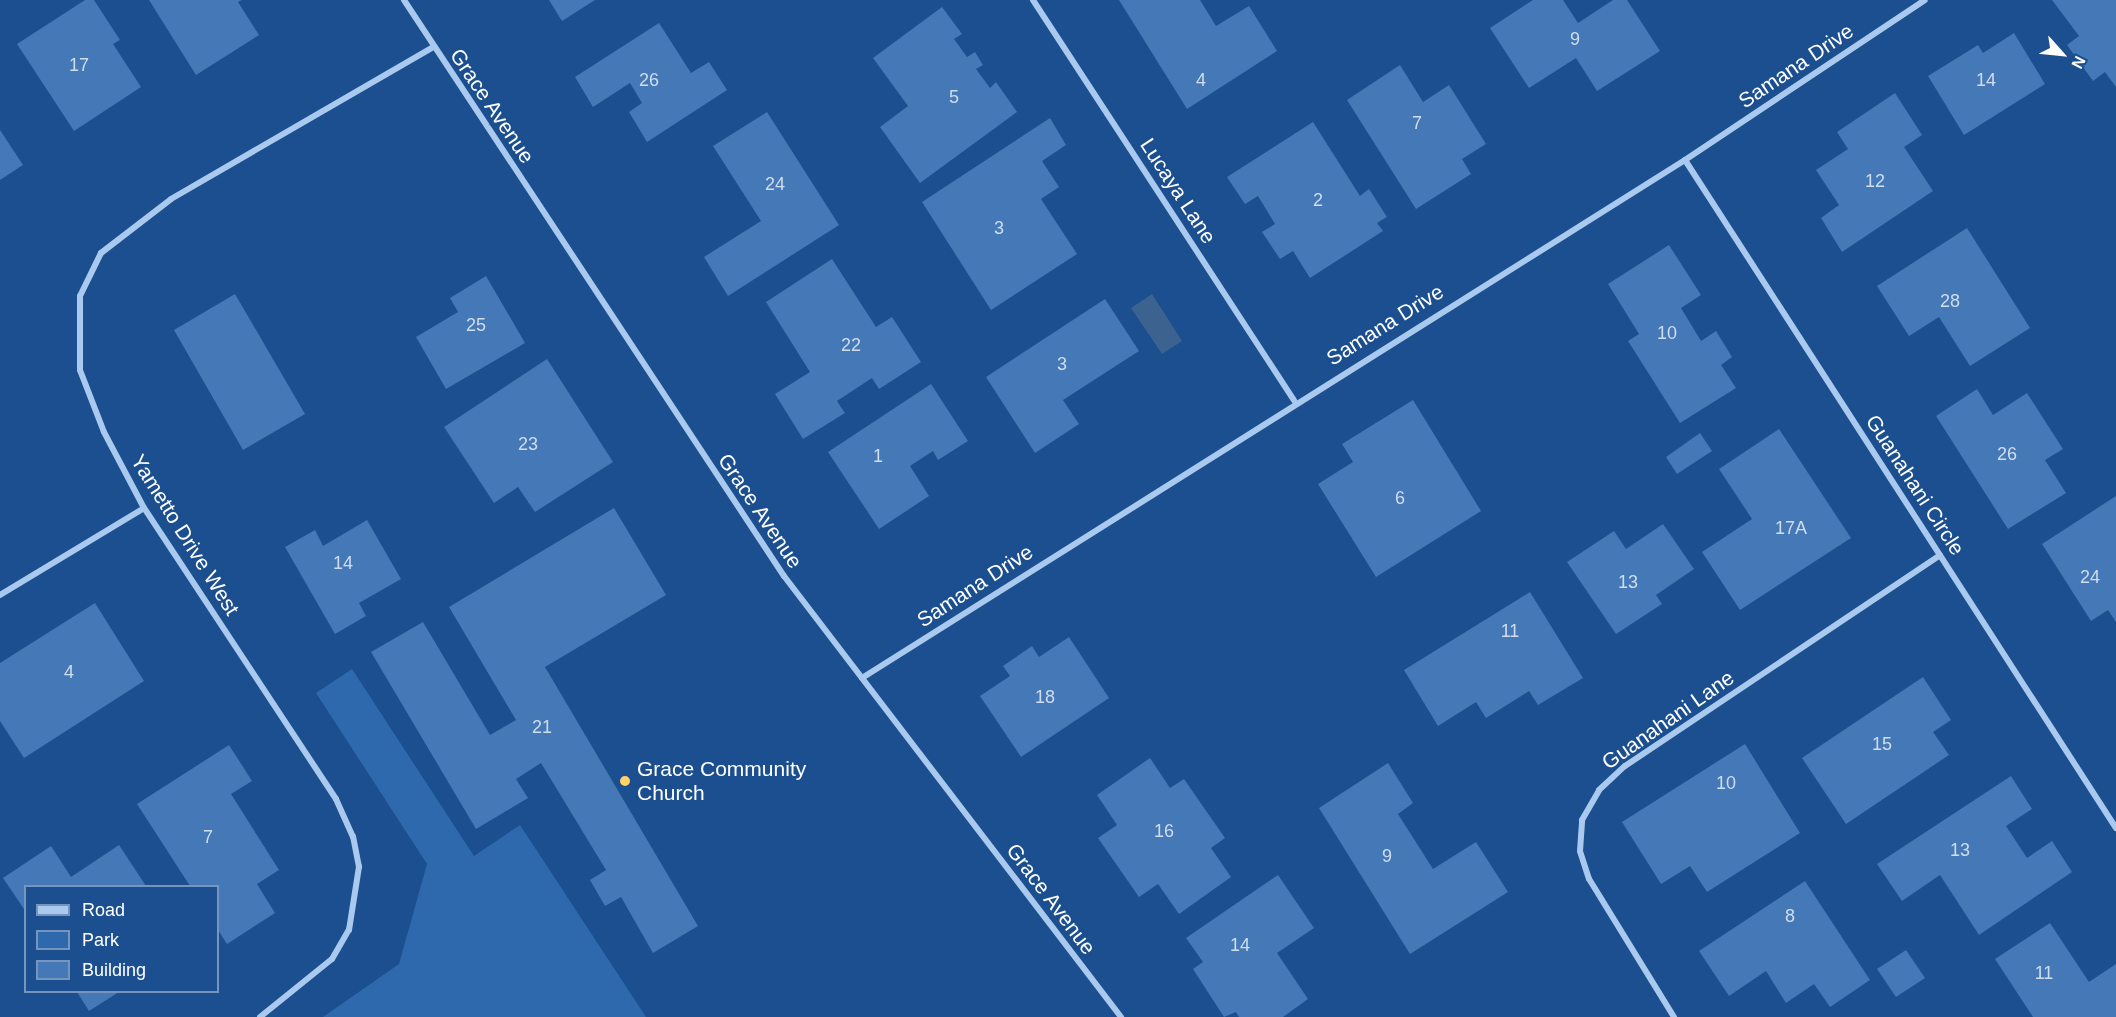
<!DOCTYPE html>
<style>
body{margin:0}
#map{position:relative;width:2116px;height:1017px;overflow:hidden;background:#1b4f8f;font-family:Arial,sans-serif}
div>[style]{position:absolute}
.green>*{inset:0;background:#2e69ad}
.water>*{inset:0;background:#3c6290}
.building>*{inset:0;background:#4478b7}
.street>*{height:6px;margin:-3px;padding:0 3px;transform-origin:3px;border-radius:3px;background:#a9c9ee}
.dots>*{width:16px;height:16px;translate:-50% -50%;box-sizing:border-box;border:3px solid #1b4f8f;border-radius:50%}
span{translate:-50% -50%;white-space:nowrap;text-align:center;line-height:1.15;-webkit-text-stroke:4.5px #1b4f8f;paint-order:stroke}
.number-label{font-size:18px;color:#d0dded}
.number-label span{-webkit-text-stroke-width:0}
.street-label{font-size:21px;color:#fff}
.poi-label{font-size:21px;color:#fff}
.left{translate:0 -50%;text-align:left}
.legend{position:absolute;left:24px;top:885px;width:195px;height:108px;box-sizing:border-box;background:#1b4f8f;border:2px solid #7695bc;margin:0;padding:8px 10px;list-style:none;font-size:18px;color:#fff}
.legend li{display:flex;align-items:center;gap:12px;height:30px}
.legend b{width:30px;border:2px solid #7695bc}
.north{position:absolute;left:2032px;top:24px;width:60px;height:60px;-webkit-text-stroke:4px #1b4f8f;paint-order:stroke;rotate:117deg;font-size:16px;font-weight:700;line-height:24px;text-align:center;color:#fff}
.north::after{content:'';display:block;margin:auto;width:21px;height:27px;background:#fff;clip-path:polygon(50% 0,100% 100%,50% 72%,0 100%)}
</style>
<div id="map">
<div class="green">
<i style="clip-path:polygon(352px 669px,474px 856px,520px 825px,646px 1017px,323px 1017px,399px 964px,427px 864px,316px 693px)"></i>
</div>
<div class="water">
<i style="clip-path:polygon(1152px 294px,1182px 341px,1162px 354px,1131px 308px)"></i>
</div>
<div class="building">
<i style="clip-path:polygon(85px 0,94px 0,120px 40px,113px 44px,141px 87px,74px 131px,17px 44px)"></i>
<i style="clip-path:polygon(149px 0,242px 0,238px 2px,259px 35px,196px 75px)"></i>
<i style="clip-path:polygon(549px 0,595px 0,562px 21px)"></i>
<i style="clip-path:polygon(1119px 0,1200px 0,1216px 26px,1249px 6px,1277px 51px,1187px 109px)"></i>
<i style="clip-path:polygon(1533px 0,1563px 0,1578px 23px,1613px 0,1627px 0,1660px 51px,1597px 91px,1576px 58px,1529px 88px,1490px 28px)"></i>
<i style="clip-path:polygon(2052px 0,2116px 0,2116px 87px,2105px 72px,2093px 81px,2067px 45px,2079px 36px)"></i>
<i style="clip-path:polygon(942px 7px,962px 34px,954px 39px,967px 57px,975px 52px,983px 65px,976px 69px,990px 88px,996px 82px,1017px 112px,920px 183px,880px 127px,908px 106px,873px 58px)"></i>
<i style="clip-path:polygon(659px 23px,691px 73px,709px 62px,727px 90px,647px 142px,629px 112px,642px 103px,630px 83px,593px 107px,575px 77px)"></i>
<i style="clip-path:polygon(2014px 33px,2045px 84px,1964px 135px,1928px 76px,1978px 45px,1983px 53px)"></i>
<i style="clip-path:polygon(1400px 65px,1423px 102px,1449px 85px,1486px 144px,1462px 159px,1471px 174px,1416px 209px,1347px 100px)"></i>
<i style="clip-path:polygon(1895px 93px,1922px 135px,1904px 147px,1933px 191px,1842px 252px,1821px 218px,1839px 205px,1816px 170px,1848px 149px,1837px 132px)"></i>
<i style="clip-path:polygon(767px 112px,839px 225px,728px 296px,704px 257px,761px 221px,713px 146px)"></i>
<i style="clip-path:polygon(1050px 118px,1066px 145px,1042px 161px,1059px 187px,1041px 199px,1077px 254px,991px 310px,922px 202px)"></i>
<i style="clip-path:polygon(1313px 122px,1360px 196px,1369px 189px,1387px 217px,1377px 223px,1383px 231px,1310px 278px,1293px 251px,1280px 259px,1262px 232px,1275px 224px,1258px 196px,1245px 204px,1227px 177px)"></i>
<i style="clip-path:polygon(0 130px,23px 165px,0 180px)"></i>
<i style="clip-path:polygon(1967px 228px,2030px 328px,1970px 366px,1939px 317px,1909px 336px,1877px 286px)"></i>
<i style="clip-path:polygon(1669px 245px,1701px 295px,1681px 308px,1701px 341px,1716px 331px,1732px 357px,1721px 365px,1736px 388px,1680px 423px,1628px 341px,1639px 334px,1608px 284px)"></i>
<i style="clip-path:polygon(832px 259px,876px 327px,892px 317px,921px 362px,879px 389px,872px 378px,837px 401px,845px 413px,803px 439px,775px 394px,810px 372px,766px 302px)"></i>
<i style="clip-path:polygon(486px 276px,525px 343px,446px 389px,416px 337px,458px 312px,450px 298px)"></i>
<i style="clip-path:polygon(235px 294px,305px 414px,243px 450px,174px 330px)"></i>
<i style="clip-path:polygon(1105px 299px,1139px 351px,1063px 400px,1079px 424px,1035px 453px,986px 377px)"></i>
<i style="clip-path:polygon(547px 359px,613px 462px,535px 512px,518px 487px,494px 503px,444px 427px)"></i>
<i style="clip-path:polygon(931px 384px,968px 441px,938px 460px,933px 451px,910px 466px,929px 496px,879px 529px,828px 452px)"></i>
<i style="clip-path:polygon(1977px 389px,1993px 415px,2027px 393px,2063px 449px,2045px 460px,2066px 493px,2008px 529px,1936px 416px)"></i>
<i style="clip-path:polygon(1413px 400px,1481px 511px,1376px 577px,1318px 484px,1353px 462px,1342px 444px)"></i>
<i style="clip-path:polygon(1779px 429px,1851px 538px,1740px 610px,1702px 552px,1752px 519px,1719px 469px)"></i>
<i style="clip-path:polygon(1700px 433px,1712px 451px,1677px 474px,1666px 457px)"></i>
<i style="clip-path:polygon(2116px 496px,2116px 622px,2108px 610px,2091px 621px,2042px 544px)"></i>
<i style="clip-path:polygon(614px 508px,666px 595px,545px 667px,698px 926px,653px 953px,621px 897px,605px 906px,590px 880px,606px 870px,541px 763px,516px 779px,528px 798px,476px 829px,371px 652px,423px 622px,490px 735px,516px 720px,449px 607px)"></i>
<i style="clip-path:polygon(367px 520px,401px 579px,359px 603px,366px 616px,335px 634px,285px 547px,315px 530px,323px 546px)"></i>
<i style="clip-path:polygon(1663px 524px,1694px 569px,1656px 595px,1662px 604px,1616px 634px,1567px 562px,1614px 531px,1626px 549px)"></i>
<i style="clip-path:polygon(1530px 592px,1583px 678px,1538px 705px,1529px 691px,1486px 718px,1476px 702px,1438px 726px,1404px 670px)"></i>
<i style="clip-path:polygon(95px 603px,144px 681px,24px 758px,0 721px,0 663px)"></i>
<i style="clip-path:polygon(1069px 637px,1109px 698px,1021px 757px,980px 696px,1010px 676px,1003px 666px,1032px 646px,1039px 657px)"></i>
<i style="clip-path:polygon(1923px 677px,1951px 720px,1933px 732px,1949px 755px,1846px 824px,1802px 758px)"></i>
<i style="clip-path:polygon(1745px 744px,1800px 833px,1707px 892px,1690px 866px,1661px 884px,1622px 822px)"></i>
<i style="clip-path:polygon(229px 745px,252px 781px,231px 794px,279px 870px,257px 884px,275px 913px,227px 944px,218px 930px,218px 886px,190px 886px,137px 804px)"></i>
<i style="clip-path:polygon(1150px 758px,1170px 788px,1184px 779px,1225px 838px,1211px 848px,1231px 877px,1179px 914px,1158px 884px,1139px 897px,1098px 838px,1117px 825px,1097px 795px)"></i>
<i style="clip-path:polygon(1388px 763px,1413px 803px,1398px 814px,1433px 869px,1476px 842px,1508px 892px,1410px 954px,1319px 808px)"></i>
<i style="clip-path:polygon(2011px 776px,2032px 809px,2006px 826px,2027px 858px,2052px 841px,2072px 872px,1979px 935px,1940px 875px,1902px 901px,1877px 864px)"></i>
<i style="clip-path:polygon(119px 845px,146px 886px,26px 886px,26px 912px,3px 878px,51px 846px,71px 877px)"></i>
<i style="clip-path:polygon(1278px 875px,1314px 928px,1277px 953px,1308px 999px,1283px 1017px,1239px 1017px,1236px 1012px,1224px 1017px,1193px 969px,1203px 962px,1186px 938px)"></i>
<i style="clip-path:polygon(1805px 881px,1870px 980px,1830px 1007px,1814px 984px,1786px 1003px,1766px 971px,1729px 996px,1699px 951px)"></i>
<i style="clip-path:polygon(2050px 923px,2089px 982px,2116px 964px,2116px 1017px,2033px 1017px,1995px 959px)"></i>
<i style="clip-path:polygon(1906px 950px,1925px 978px,1896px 997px,1877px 969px)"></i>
<i style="clip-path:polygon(77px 992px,119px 992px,89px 1011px)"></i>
</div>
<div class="street">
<i style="left:404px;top:0;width:690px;rotate:56.59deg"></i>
<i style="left:784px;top:576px;width:555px;rotate:52.61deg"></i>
<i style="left:1033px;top:0;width:478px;rotate:56.9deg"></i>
<i style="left:1685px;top:160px;width:795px;rotate:57.17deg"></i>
<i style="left:0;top:595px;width:168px;rotate:-31.1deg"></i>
<i style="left:862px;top:678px;width:972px;rotate:-32.19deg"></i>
<i style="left:1685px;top:160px;width:288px;rotate:-33.7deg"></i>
<i style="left:260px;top:1017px;width:92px;rotate:-38.9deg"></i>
<i style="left:332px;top:959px;width:34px;rotate:-60deg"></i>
<i style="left:349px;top:930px;width:64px;rotate:-81deg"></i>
<i style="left:359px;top:867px;width:31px;rotate:-101deg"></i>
<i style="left:353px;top:837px;width:42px;rotate:-114.1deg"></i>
<i style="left:336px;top:799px;width:349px;rotate:-123.4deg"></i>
<i style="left:144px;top:508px;width:86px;rotate:-117.8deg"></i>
<i style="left:104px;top:432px;width:66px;rotate:-111.2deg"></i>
<i style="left:80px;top:370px;width:74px;rotate:-90deg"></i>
<i style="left:80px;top:296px;width:48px;rotate:-64deg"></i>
<i style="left:101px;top:253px;width:88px;rotate:-37.6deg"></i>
<i style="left:171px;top:199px;width:303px;rotate:-30.1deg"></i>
<i style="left:1674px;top:1017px;width:162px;rotate:-121.6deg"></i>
<i style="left:1589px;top:879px;width:29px;rotate:-108deg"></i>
<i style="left:1580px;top:851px;width:31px;rotate:-86deg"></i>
<i style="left:1582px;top:820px;width:34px;rotate:-60deg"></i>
<i style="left:1599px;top:790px;width:35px;rotate:-43deg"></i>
<i style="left:1625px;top:766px;width:379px;rotate:-33.8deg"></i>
</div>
<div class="dots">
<i style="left:625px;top:781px;background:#ffd166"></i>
</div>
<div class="number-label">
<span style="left:1575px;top:39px">9</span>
<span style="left:79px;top:65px">17</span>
<span style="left:649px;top:80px">26</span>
<span style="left:1201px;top:80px">4</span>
<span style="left:1986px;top:80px">14</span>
<span style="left:954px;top:97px">5</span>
<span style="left:1417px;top:123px">7</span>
<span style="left:1875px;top:181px">12</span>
<span style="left:775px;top:184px">24</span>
<span style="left:1318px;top:200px">2</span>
<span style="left:999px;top:228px">3</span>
<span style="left:1950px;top:301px">28</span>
<span style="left:476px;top:325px">25</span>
<span style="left:1667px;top:333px">10</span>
<span style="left:851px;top:345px">22</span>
<span style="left:1062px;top:364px">3</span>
<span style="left:528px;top:444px">23</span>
<span style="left:2007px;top:454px">26</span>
<span style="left:878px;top:456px">1</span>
<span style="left:1400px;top:498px">6</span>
<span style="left:1791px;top:528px">17A</span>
<span style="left:343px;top:563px">14</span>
<span style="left:2090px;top:577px">24</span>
<span style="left:1628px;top:582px">13</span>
<span style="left:1510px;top:631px">11</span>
<span style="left:69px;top:672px">4</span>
<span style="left:1045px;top:697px">18</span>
<span style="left:542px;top:727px">21</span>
<span style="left:1882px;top:744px">15</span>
<span style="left:1726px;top:783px">10</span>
<span style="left:1164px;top:831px">16</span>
<span style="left:208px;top:837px">7</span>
<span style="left:1960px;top:850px">13</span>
<span style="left:1387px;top:856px">9</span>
<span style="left:1790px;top:916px">8</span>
<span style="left:1240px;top:945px">14</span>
<span style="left:2044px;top:973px">11</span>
</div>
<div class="street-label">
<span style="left:1796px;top:66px;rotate:-34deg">Samana Drive</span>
<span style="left:492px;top:106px;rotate:56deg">Grace Avenue</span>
<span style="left:1178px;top:191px;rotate:57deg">Lucaya Lane</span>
<span style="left:1385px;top:325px;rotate:-32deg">Samana Drive</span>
<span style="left:1915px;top:485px;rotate:57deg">Guanahani Circle</span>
<span style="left:760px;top:511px;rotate:56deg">Grace Avenue</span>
<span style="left:185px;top:535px;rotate:58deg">Yametto Drive West</span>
<span style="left:975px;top:586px;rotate:-33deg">Samana Drive</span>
<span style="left:1668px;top:720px;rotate:-35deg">Guanahani Lane</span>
<span style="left:1051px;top:899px;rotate:53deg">Grace Avenue</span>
</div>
<div class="poi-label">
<span class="left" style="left:637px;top:781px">Grace Community<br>Church</span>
</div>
<ul class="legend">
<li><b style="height:8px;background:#a9c9ee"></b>Road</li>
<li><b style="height:16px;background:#2e69ad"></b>Park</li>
<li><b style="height:16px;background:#4478b7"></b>Building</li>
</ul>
<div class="north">N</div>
</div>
